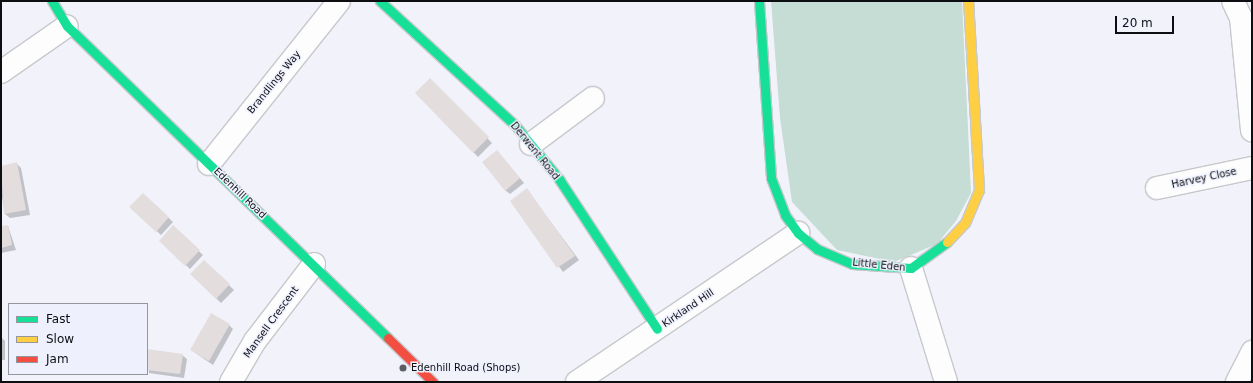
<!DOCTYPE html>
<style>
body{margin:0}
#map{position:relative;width:1253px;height:383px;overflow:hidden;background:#f2f3fa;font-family:"DejaVu Sans",sans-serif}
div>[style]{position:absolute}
.green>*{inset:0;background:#c5ddd4}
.shadow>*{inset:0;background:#0003}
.building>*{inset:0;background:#e3ddde}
.roads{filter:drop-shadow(1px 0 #c7c8cc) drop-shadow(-1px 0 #c7c8cc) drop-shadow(0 1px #c7c8cc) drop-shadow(0 -1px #c7c8cc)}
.street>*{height:22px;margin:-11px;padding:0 11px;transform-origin:11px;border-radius:11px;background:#fdfdfe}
.fast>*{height:9px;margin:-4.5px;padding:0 4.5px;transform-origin:4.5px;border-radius:4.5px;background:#16e098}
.slow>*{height:9px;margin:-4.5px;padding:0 4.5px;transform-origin:4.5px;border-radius:4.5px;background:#ffcf43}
.jam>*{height:9px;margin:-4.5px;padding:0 4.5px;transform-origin:4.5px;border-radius:4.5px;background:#f24e42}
.dots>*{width:11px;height:11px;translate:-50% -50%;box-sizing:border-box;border:2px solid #eef1fd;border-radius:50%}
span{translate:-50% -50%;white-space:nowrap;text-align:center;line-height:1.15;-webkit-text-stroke:3px #eef1fd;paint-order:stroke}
.street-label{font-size:10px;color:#0d0e12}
.poi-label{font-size:10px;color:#0d0e12}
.left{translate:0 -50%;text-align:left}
.frame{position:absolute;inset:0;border:2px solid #0d0e12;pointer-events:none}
.legend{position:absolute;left:8px;top:303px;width:140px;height:72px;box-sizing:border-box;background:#eef1fd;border:1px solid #94969f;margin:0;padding:5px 7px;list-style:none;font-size:12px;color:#0d0e12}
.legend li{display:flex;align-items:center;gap:8px;height:20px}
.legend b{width:20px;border:1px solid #94969f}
.scale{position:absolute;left:1115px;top:16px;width:59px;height:18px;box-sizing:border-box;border:2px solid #0d0e12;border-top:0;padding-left:5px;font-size:12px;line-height:14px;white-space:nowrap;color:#0d0e12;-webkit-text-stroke:3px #eef1fd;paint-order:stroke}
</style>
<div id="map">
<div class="green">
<i style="clip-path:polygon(771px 1px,962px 1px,971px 193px,956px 221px,937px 244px,894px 262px,837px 250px,792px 202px,780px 118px)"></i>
</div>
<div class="shadow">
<i style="clip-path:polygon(430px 79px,492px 143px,478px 157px,416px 93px)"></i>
<i style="clip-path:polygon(497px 151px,524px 183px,510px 194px,505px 190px)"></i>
<i style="clip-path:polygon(17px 164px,21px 168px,30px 215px,10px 218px,5px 214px,1px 191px,1px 167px)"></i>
<i style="clip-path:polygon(527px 190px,579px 260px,563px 272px,511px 201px)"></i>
<i style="clip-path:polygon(143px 194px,173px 222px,161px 235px,135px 212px)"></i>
<i style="clip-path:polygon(8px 226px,16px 250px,1px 253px,1px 227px)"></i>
<i style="clip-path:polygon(173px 227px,203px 255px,190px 269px,160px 241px)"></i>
<i style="clip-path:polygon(204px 261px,234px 290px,221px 303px,191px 274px)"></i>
<i style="clip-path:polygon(229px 325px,233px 329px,213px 365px,191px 350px)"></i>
<i style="clip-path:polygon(1px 337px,5px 341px,5px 360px,1px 360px)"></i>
<i style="clip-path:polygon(147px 354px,182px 355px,187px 359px,184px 378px,149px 373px)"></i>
</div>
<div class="building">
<i style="clip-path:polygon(430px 78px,489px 137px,473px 153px,415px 93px)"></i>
<i style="clip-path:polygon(497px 150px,520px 178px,505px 191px,482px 162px)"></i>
<i style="clip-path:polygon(17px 162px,26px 210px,4px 214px,1px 166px)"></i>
<i style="clip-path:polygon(527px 188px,575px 256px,557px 268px,510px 201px)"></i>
<i style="clip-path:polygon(143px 193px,169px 217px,156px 232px,129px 207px)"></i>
<i style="clip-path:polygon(8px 225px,12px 245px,1px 248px,1px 226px)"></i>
<i style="clip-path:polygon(173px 225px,200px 250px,185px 266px,159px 241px)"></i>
<i style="clip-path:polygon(204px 260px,230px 284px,216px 299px,190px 274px)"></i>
<i style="clip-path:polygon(211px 313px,230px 324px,209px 361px,190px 350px)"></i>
<i style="clip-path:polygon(147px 349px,183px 354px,180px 374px,147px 370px)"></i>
</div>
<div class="roads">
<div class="street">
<i style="left:1233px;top:1px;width:19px;rotate:65deg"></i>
<i style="left:1241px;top:18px;width:113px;rotate:84.4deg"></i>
<i style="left:1px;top:72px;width:80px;rotate:-34.9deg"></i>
<i style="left:531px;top:144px;width:77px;rotate:-36.6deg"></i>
<i style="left:209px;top:164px;width:208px;rotate:-51.4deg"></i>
<i style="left:1157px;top:188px;width:97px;rotate:-11.9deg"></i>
<i style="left:911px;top:268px;width:119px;rotate:72.9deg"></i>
<i style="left:231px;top:382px;width:48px;rotate:-59.7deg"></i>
<i style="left:255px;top:341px;width:97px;rotate:-52.5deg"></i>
<i style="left:577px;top:382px;width:267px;rotate:-34deg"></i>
<i style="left:1237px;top:382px;width:34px;rotate:-63deg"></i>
</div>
<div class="fast">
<i style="left:52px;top:1px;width:29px;rotate:59deg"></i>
<i style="left:67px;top:26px;width:448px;rotate:44.2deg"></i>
<i style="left:380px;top:1px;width:183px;rotate:42.6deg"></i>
<i style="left:515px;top:125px;width:70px;rotate:50.8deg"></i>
<i style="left:559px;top:179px;width:179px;rotate:56.8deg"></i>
<i style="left:759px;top:1px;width:177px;rotate:86.1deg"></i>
<i style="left:771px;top:178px;width:40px;rotate:69deg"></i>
<i style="left:785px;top:215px;width:22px;rotate:54deg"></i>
<i style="left:798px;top:233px;width:25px;rotate:40deg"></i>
<i style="left:817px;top:249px;width:38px;rotate:23deg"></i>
<i style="left:852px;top:264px;width:59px;rotate:3.9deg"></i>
<i style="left:911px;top:268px;width:44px;rotate:-35.8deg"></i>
</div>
<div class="slow">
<i style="left:947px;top:242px;width:26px;rotate:-47deg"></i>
<i style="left:965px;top:223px;width:36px;rotate:-67deg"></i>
<i style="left:979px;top:190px;width:189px;rotate:-93.3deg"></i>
</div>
<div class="jam">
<i style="left:388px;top:338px;width:63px;rotate:44.4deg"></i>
</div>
</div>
<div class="dots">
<i style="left:403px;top:368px;background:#5d5e63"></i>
</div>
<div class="street-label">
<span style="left:274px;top:82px;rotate:-51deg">Brandlings Way</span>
<span style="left:535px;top:151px;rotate:51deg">Derwent Road</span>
<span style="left:1204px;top:178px;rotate:-12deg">Harvey Close</span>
<span style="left:240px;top:193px;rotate:44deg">Edenhill Road</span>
<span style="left:879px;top:265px;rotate:6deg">Little Eden</span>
<span style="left:688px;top:308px;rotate:-34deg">Kirkland Hill</span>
<span style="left:271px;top:322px;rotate:-54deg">Mansell Crescent</span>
</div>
<div class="poi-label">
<span class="left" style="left:411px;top:368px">Edenhill Road (Shops)</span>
</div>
<div class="frame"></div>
<ul class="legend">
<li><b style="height:5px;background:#16e098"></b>Fast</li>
<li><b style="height:5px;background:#ffcf43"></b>Slow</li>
<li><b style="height:5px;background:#f24e42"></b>Jam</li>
</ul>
<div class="scale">20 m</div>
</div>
